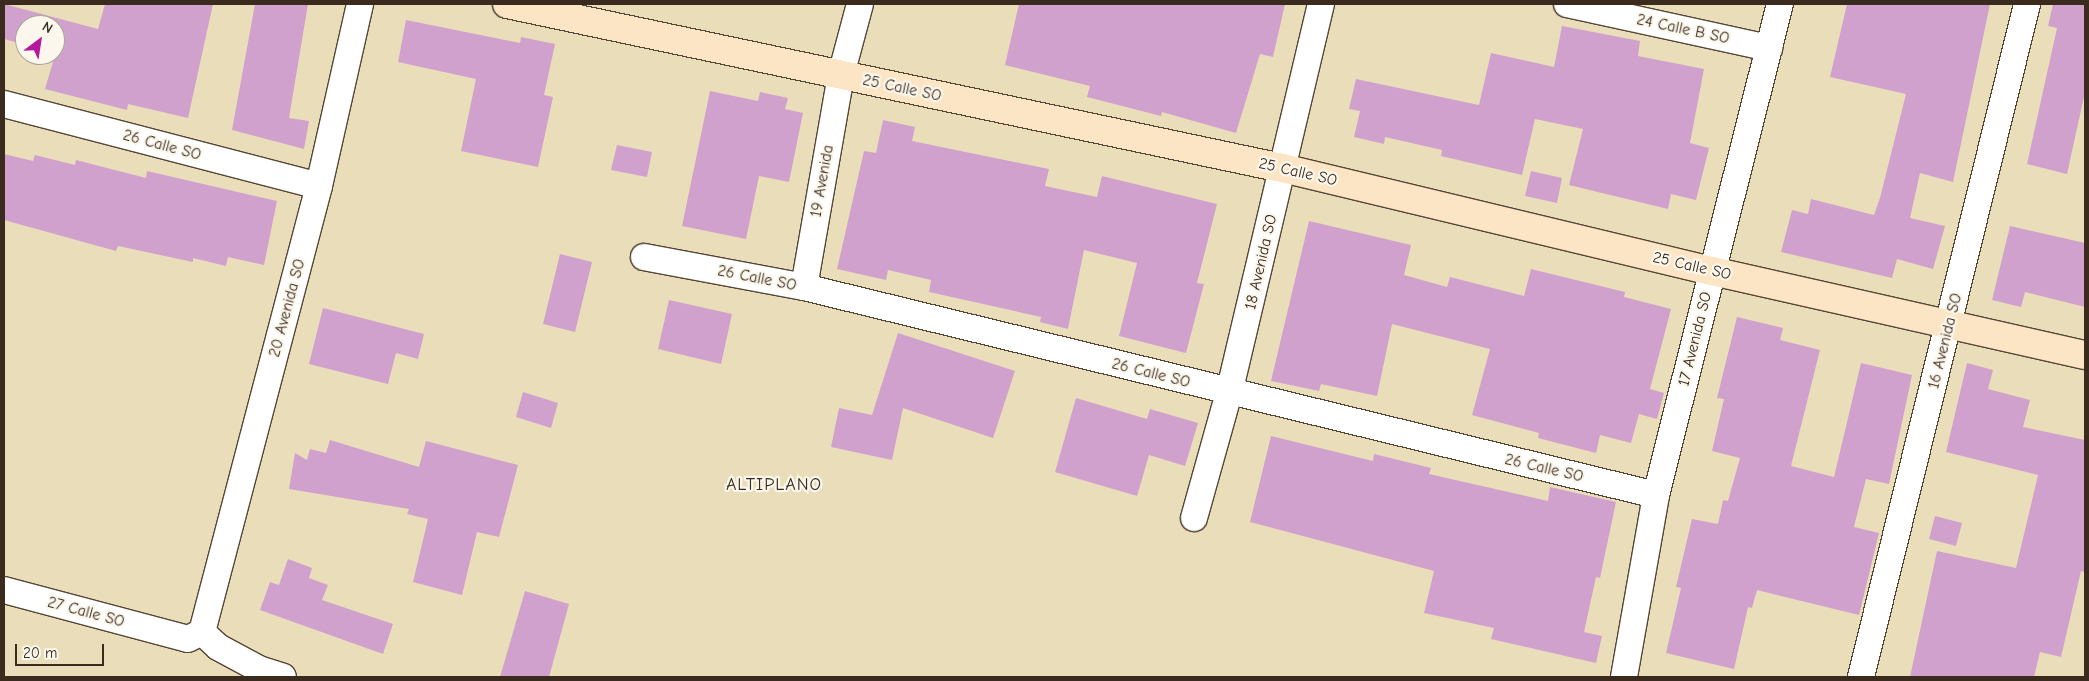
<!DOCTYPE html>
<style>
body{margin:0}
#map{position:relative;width:2089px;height:681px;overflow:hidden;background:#e9deb9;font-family:"Comic Neue",sans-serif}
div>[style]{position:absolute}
.building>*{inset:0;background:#d1a1cd}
.roads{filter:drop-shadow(1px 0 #554535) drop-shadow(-1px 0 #554535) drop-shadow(0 1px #554535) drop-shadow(0 -1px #554535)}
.street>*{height:26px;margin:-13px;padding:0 13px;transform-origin:13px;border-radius:13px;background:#fff}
.secondary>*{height:28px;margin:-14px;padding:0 14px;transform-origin:14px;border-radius:14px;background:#fce5c4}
span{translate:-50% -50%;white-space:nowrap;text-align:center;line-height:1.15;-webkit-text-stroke:4.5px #fbf7ec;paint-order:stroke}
.street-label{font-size:16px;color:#3b2a1e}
.neighbourhood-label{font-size:18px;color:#3b2a1e;letter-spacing:1px}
.frame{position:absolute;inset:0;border:5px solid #3b2a1e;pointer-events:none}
.north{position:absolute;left:15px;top:15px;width:50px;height:50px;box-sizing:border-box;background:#fbf7ec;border:1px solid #aea59a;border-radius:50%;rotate:31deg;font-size:14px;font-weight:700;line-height:20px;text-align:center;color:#3b2a1e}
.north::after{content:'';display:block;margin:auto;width:18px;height:22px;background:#b5179e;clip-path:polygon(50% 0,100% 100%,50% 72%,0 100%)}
.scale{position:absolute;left:15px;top:644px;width:89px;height:22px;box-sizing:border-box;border:2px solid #3b2a1e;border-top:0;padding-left:6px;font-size:15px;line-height:18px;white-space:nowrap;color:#3b2a1e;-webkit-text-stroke:4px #fbf7ec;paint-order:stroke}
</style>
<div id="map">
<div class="building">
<i style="clip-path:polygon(4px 4px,98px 29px,105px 4px,213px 4px,188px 118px,128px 104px,127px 110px,45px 89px,55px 55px,55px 25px,25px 25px,25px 45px,4px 39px)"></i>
<i style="clip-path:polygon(255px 4px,308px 4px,289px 118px,309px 121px,304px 149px,232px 130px)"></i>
<i style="clip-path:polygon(1019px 4px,1285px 4px,1273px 57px,1260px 54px,1236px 133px,1162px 112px,1161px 116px,1087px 97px,1090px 86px,1005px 65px)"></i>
<i style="clip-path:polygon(1847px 4px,1990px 4px,1953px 182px,1920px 173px,1910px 218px,1945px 226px,1933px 269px,1897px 259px,1892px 278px,1781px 252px,1792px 210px,1808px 214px,1811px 199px,1874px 215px,1880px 198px,1906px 94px,1830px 77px)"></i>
<i style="clip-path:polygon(2053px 4px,2085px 4px,2085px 92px,2067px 174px,2027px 164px,2057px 28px,2048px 26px)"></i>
<i style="clip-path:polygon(406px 20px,520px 43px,521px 37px,555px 44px,544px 95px,553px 97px,538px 167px,461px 151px,476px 79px,398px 62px)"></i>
<i style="clip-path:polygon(1562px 26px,1640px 41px,1638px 56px,1704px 69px,1690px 143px,1709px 148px,1696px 200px,1671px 194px,1668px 209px,1569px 185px,1583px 129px,1535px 119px,1522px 175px,1441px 156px,1442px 150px,1385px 137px,1384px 144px,1354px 137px,1360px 111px,1349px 109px,1356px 79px,1479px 105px,1491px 53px,1554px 67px)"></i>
<i style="clip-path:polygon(710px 91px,758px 101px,760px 92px,788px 98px,785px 109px,803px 113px,789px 182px,759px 176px,746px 239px,682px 226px)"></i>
<i style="clip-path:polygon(883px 120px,915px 127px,912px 141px,1049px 169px,1045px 186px,1097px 197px,1102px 176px,1217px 204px,1197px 283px,1204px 284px,1186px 353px,1119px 336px,1137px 263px,1084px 250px,1068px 329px,1040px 322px,1041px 317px,929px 292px,931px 280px,888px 270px,886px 280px,837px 269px,864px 151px,876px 153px)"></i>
<i style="clip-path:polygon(617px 145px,652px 152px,647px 177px,611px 170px)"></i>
<i style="clip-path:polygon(4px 154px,33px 161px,35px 155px,75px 165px,76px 160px,146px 178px,147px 171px,277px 201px,264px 265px,228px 257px,226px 266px,193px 258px,193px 262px,118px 246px,116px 251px,4px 220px)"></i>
<i style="clip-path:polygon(1531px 171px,1562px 178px,1557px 203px,1525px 196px)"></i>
<i style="clip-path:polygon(1309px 221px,1411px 245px,1404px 275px,1447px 287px,1450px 277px,1524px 296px,1531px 269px,1625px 292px,1624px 297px,1671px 309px,1650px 389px,1664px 393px,1657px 419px,1639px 414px,1631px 443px,1600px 435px,1596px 453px,1538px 438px,1539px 433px,1472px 415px,1490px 349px,1392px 324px,1377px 396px,1321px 384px,1319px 391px,1271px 381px)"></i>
<i style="clip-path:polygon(2010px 226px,2085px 243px,2085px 307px,2025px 292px,2021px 307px,1992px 300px)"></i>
<i style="clip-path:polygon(560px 254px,592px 262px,575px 332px,543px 324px)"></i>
<i style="clip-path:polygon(669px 300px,732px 314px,721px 364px,658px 349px)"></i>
<i style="clip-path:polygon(323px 308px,424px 334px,418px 359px,396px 353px,388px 384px,309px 364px)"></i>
<i style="clip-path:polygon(1737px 317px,1783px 328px,1780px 340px,1820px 350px,1791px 466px,1834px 477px,1861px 363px,1912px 375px,1889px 484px,1866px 479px,1854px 527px,1879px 533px,1859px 615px,1757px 590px,1752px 608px,1748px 607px,1734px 669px,1666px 653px,1681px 588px,1676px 587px,1692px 519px,1718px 524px,1723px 500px,1728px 501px,1740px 458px,1712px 451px,1724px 399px,1717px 398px)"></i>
<i style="clip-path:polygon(898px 333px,1015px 371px,993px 438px,903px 408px,892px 460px,831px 447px,839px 408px,872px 415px)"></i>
<i style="clip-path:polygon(1967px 363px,1993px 370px,1988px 389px,2030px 400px,2023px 427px,2085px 440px,2085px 572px,2081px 571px,2061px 657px,2040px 652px,2034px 677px,1910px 677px,1937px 551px,2016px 568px,2038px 475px,1946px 452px)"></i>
<i style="clip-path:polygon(523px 392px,558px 403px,551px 428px,516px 417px)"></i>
<i style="clip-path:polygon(1076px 398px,1147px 419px,1150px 409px,1198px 423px,1185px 466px,1149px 455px,1137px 496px,1055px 472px)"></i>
<i style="clip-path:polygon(1271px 436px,1373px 461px,1374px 454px,1431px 468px,1429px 474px,1548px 501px,1550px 487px,1616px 502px,1600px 578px,1596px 577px,1584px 632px,1602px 636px,1596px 663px,1491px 639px,1494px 628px,1424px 613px,1434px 571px,1250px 522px)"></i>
<i style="clip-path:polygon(330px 440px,419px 467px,426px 441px,518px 465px,499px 537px,477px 532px,462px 595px,413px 582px,428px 519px,407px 514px,409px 509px,289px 489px,295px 453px,307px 460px,310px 449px,326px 453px)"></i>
<i style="clip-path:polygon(1935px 516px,1962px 523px,1956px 546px,1929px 539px)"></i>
<i style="clip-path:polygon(288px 559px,312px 568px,309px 578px,328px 585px,322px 600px,393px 624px,383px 654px,260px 610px,270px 582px,279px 585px)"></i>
<i style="clip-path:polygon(525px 591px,569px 604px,549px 677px,500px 677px)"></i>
</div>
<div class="roads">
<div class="street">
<i style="left:1567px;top:4px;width:207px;rotate:12.3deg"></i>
<i style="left:4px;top:104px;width:325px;rotate:14.6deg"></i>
<i style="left:644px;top:257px;width:163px;rotate:10.6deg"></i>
<i style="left:804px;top:287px;width:877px;rotate:13.72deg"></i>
<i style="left:804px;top:287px;width:215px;rotate:-80.1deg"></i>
<i style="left:841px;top:75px;width:73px;rotate:-75deg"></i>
<i style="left:1194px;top:518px;width:130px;rotate:-74.4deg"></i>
<i style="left:1229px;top:393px;width:400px;rotate:-76.7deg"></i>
<i style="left:4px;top:590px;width:190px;rotate:14.9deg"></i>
<i style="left:188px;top:639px;width:16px;rotate:-27deg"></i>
<i style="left:202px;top:632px;width:461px;rotate:-75.3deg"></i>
<i style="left:319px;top:186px;width:187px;rotate:-77.3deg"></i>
<i style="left:202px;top:632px;width:22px;rotate:43deg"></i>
<i style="left:218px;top:647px;width:47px;rotate:28.2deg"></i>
<i style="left:259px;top:669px;width:25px;rotate:18deg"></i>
<i style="left:1624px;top:677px;width:185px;rotate:-80deg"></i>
<i style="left:1656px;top:495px;width:506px;rotate:-75.83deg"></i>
<i style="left:1861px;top:677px;width:693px;rotate:-76.14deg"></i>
</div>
<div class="secondary">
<i style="left:507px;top:4px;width:792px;rotate:11.95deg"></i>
<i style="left:1282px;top:168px;width:442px;rotate:13.5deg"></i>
<i style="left:1712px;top:271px;width:382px;rotate:12.7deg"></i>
</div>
</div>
<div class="street-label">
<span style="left:1683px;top:29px;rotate:12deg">24 Calle B SO</span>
<span style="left:902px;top:88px;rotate:12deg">25 Calle SO</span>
<span style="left:162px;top:145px;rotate:15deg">26 Calle SO</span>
<span style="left:1298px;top:172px;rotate:13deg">25 Calle SO</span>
<span style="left:822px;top:181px;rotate:-80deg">19 Avenida</span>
<span style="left:1261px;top:262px;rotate:-77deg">18 Avenida SO</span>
<span style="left:1692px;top:266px;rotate:13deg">25 Calle SO</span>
<span style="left:757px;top:278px;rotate:11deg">26 Calle SO</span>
<span style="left:287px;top:308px;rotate:-75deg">20 Avenida SO</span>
<span style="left:1695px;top:339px;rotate:-76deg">17 Avenida SO</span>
<span style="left:1945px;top:341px;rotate:-76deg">16 Avenida SO</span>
<span style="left:1151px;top:373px;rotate:14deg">26 Calle SO</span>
<span style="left:1544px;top:468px;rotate:13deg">26 Calle SO</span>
<span style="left:86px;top:612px;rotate:15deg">27 Calle SO</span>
</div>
<div class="neighbourhood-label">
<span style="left:774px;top:485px">ALTIPLANO</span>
</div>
<div class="frame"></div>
<div class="north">N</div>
<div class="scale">20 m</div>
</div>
